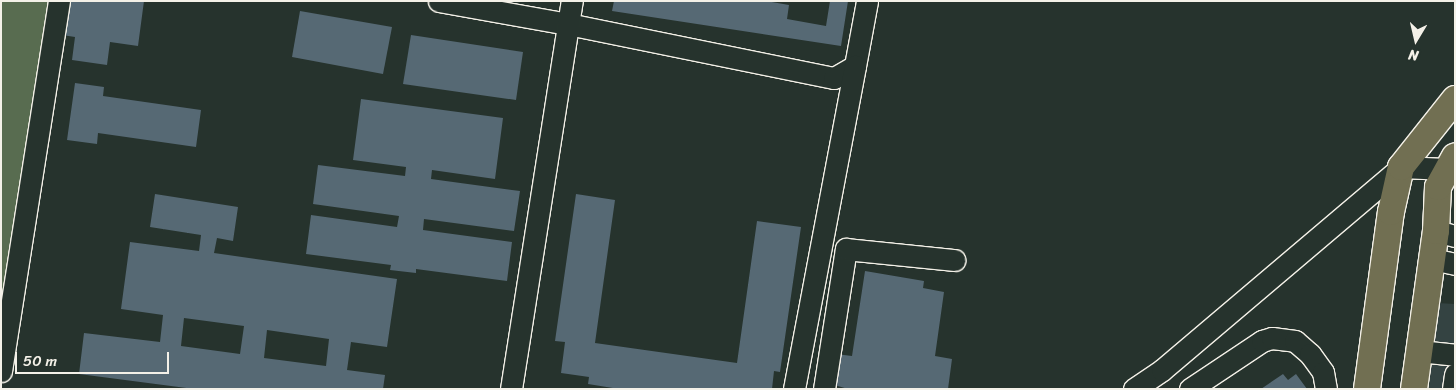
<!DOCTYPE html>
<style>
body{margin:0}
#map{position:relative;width:1456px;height:390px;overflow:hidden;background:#26332d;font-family:Sriracha,sans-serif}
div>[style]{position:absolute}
.built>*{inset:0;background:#344342}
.green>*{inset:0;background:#586c50}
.building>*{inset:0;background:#566974}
.roads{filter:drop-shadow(1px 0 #f4f1e8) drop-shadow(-1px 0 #f4f1e8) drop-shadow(0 1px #f4f1e8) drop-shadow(0 -1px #f4f1e8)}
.minor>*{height:21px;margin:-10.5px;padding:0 10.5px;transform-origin:10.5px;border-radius:10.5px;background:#26332d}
.major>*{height:26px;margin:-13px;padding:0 13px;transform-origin:13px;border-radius:13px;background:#716f52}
span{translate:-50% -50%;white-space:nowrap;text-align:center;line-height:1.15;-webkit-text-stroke:5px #26332d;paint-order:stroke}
.frame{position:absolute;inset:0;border:2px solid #f4f1e8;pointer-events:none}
.north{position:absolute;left:1391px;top:15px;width:50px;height:50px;-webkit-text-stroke:4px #26332d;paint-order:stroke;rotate:189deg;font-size:14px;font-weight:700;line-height:20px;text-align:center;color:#f4f1e8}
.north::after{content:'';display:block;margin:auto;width:18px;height:22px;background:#f4f1e8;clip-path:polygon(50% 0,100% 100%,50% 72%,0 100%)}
.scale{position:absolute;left:15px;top:352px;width:154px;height:22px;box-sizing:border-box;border:2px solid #f4f1e8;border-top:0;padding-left:6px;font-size:15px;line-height:18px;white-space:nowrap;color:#f4f1e8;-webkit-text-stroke:4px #26332d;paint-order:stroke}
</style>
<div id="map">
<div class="built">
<i style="clip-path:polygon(1437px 303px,1455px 304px,1455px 389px,1429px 389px)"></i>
</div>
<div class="green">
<i style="clip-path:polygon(1px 1px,59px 1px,1px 371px)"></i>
</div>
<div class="building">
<i style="clip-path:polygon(67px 1px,144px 1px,138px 46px,110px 42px,107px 65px,72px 60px,75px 37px,62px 35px)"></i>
<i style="clip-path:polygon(614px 1px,766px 1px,789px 5px,787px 19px,826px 26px,830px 1px,848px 1px,841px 46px,612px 11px)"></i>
<i style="clip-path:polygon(300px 11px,392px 27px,383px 74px,292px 57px)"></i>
<i style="clip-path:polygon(411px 35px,523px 52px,516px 100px,403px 84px)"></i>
<i style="clip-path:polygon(75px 83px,104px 87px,103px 96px,201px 110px,196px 147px,98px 133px,97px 144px,67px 140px)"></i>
<i style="clip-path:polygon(361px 99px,503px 118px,495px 179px,432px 170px,431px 179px,520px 191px,514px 231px,424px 219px,423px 230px,512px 242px,507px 281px,416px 269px,416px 273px,390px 270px,391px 265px,306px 254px,311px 215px,397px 227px,399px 216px,313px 204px,318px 165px,405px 176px,406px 167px,353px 160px)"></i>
<i style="clip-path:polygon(evenodd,155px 194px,238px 207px,233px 241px,217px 238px,214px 253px,397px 279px,387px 347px,351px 342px,347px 370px,385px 375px,383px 389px,194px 389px,79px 374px,84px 333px,160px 342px,163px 315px,121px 309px,130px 242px,199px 251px,201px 235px,150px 227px,155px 194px,184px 318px,244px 326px,240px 354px,181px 346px,184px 318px,155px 194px,267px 330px,329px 339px,326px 366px,264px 358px,267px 330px)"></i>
<i style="clip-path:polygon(576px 194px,615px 200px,595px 343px,737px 363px,757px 221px,801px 227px,780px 372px,774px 371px,772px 389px,619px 389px,588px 384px,589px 377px,561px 373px,565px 342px,555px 341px)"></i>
<i style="clip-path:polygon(865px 271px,924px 281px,923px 288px,944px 292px,935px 356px,952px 359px,948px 389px,848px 389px,831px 384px,836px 354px,852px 356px)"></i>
<i style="clip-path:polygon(1283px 374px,1288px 380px,1296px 374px,1307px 389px,1261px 389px)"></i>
</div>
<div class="roads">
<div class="minor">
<i style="left:439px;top:1px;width:131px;rotate:10.1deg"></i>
<i style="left:568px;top:24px;width:271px;rotate:11.5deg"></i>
<i style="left:834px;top:78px;width:24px;rotate:-30deg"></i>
<i style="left:855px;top:66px;width:66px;rotate:-79.5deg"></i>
<i style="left:1436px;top:231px;width:20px;rotate:15deg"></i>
<i style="left:1432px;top:259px;width:24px;rotate:12deg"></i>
<i style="left:1419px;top:351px;width:36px;rotate:6deg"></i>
<i style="left:1px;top:371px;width:375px;rotate:-81.1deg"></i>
<i style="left:511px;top:389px;width:393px;rotate:-81.1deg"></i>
<i style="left:794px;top:389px;width:329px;rotate:-79.3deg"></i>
<i style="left:824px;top:389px;width:142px;rotate:-81.1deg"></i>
<i style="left:846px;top:249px;width:109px;rotate:5.8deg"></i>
<i style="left:1134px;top:389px;width:34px;rotate:-34deg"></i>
<i style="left:1162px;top:370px;width:314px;rotate:-40.3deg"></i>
<i style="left:1401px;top:167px;width:45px;rotate:2.5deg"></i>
<i style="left:1190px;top:389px;width:87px;rotate:-33.7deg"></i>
<i style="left:1262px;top:341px;width:10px;rotate:-17deg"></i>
<i style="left:1272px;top:338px;width:23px;rotate:7deg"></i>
<i style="left:1295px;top:341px;width:20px;rotate:41deg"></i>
<i style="left:1310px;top:354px;width:22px;rotate:54deg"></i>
<i style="left:1323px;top:372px;width:17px;rotate:80deg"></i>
<i style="left:1453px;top:389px;width:15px;rotate:-82deg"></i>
</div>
<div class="major">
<i style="left:1367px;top:389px;width:179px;rotate:-82.3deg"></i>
<i style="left:1391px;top:212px;width:46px;rotate:-77.5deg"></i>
<i style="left:1401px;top:167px;width:87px;rotate:-51.5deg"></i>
<i style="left:1414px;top:389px;width:160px;rotate:-82.1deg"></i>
<i style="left:1436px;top:231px;width:44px;rotate:-87.4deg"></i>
<i style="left:1438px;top:187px;width:35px;rotate:-61deg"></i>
</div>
</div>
<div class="frame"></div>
<div class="north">N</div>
<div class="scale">50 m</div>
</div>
